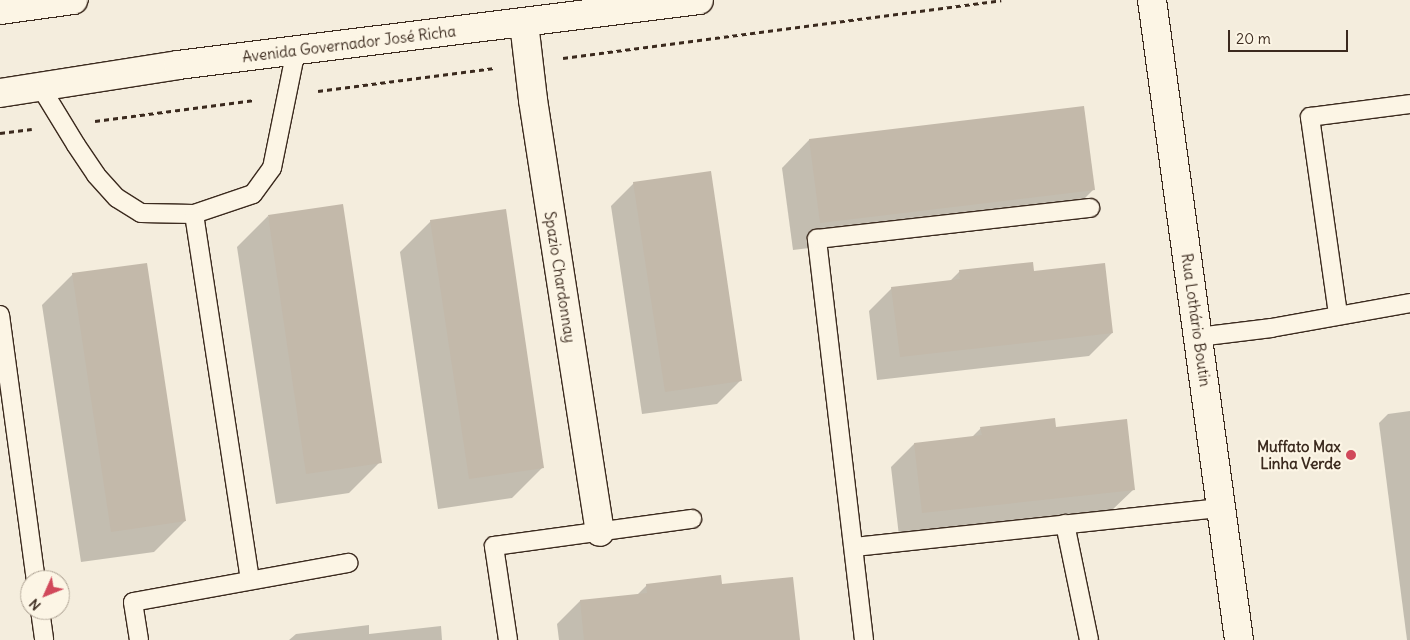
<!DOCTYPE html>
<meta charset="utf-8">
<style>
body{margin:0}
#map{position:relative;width:1410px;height:640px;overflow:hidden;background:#f4eddd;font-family:Delius,sans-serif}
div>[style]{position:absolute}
.shadow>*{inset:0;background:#0003}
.building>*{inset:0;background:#c3b9aa}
.path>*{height:3px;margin-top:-1.5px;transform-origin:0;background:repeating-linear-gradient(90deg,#3b2a1e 0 5px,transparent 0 9px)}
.roads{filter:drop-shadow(1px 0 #3b2a1e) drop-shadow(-1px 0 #3b2a1e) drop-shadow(0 1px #3b2a1e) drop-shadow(0 -1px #3b2a1e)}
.service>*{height:18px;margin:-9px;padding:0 9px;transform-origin:9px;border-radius:9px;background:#fcf5e5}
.minor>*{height:28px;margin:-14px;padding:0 14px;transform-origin:14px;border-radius:14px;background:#fcf5e5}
.secondary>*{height:28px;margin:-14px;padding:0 14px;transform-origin:14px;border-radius:14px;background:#fcf5e5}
.trunk>*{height:28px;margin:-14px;padding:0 14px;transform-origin:14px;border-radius:14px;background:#fcf5e5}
.dots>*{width:14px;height:14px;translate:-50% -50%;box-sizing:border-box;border:2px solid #fcf5e5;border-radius:50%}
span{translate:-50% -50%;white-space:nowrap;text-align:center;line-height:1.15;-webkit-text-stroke:4.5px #fcf5e5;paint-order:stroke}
.street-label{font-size:15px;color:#3b2a1e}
.poi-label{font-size:15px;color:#3b2a1e;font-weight:700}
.right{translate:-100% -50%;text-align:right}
.north{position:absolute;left:20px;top:570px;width:50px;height:50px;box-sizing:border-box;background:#fcf5e5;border:1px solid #afa495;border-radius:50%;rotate:226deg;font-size:14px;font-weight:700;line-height:20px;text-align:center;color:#3b2a1e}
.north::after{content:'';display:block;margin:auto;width:18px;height:22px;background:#d1495b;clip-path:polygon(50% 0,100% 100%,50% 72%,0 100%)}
.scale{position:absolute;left:1228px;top:30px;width:120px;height:22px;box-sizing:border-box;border:2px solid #3b2a1e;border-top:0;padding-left:6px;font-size:15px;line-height:18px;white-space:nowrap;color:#3b2a1e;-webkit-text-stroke:4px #fcf5e5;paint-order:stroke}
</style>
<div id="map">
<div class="shadow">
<i style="clip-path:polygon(809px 140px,1093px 190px,1066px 217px,793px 250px,782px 168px)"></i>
<i style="clip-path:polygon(634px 183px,740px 381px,717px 404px,642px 414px,611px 206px)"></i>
<i style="clip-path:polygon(268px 216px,380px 462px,349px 493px,276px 504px,237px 247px)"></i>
<i style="clip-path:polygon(431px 221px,543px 467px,512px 498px,438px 509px,400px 252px)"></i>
<i style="clip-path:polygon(1032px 264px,1033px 273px,1112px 333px,1089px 356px,877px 380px,869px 311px,892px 288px,949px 282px,959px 272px)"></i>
<i style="clip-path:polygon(73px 274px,185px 521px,154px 552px,81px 562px,42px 305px)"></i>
<i style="clip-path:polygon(1410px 411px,1410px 640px,1407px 640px,1379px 423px,1388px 414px)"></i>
<i style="clip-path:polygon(981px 428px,1055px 428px,1134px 489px,1110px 512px,899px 536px,891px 467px,914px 444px,972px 437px)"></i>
<i style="clip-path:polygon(647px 585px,799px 640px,559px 640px,557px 624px,580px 601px,637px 595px)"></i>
<i style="clip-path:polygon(369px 625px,369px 634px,441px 626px,442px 640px,289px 640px,296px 634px)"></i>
</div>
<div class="building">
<i style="clip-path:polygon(1084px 106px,1095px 190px,820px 223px,809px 139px)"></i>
<i style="clip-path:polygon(711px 171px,742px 381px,665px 392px,633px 182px)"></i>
<i style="clip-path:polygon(343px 204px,382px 463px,306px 474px,268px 215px)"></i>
<i style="clip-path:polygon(506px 209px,544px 468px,469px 479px,430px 220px)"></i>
<i style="clip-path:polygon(1033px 262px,1034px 271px,1105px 263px,1113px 333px,900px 357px,891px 287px,960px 279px,959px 270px)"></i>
<i style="clip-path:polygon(147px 263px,186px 521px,111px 532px,72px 273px)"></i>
<i style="clip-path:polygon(1055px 418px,1056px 427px,1127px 419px,1135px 490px,922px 513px,914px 443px,982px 435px,980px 427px)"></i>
<i style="clip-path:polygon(721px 575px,722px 584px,793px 577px,800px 640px,584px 640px,580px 600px,647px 593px,646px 584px)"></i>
</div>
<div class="path">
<i style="left:563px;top:58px;width:442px;rotate:-7.5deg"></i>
<i style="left:318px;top:91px;width:178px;rotate:-7.4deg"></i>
<i style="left:95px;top:121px;width:161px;rotate:-7.5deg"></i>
<i style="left:0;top:133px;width:32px;rotate:-7deg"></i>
</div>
<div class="roads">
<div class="service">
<i style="left:40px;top:86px;width:69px;rotate:58.6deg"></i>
<i style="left:76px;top:145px;width:36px;rotate:56deg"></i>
<i style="left:96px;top:175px;width:31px;rotate:48deg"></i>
<i style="left:117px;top:198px;width:28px;rotate:32deg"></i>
<i style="left:141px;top:213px;width:53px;rotate:1.1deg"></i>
<i style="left:194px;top:214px;width:62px;rotate:-18.7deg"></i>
<i style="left:253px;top:194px;width:32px;rotate:-54deg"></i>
<i style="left:272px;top:168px;width:120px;rotate:-78.5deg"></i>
<i style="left:194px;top:214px;width:370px;rotate:81.3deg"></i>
<i style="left:1338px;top:314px;width:199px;rotate:-98.1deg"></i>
<i style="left:1310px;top:117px;width:101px;rotate:-7.4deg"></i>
<i style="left:0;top:315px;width:267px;rotate:82.3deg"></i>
<i style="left:1198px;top:337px;width:74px;rotate:-7deg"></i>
<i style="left:1271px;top:328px;width:141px;rotate:-10.2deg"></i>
<i style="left:1065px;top:524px;width:118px;rotate:78.3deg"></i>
<i style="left:854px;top:547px;width:369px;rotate:-6.1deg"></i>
<i style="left:40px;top:610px;width:30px;rotate:82deg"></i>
<i style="left:139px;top:640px;width:38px;rotate:-99deg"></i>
<i style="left:133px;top:602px;width:219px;rotate:-10.3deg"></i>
<i style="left:508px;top:640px;width:95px;rotate:-98.5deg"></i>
<i style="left:494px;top:546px;width:200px;rotate:-7.8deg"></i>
<i style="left:864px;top:640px;width:404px;rotate:-96.7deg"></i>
<i style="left:817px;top:239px;width:275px;rotate:-6.5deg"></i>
</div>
<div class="minor">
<i style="left:1152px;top:0;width:646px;rotate:82.26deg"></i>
<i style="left:524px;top:23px;width:78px;rotate:83.3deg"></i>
<i style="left:533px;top:100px;width:437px;rotate:81.2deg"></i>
</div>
<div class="secondary">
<i style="left:0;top:93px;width:180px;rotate:-8.9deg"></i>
<i style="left:178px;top:65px;width:525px;rotate:-7.11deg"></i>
</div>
<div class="trunk">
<i style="left:0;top:10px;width:74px;rotate:-7.8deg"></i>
</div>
</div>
<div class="dots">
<i style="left:1351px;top:455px;background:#d1495b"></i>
</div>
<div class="street-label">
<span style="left:349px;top:44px;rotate:-7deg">Avenida Governador José Richa</span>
<span style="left:560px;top:277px;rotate:81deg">Spazio Chardonnay</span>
<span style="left:1196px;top:320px;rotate:82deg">Rua Lothário Boutin</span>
</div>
<div class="poi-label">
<span class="right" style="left:1341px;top:455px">Muffato Max<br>Linha Verde</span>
</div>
<div class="north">N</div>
<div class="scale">20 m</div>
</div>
